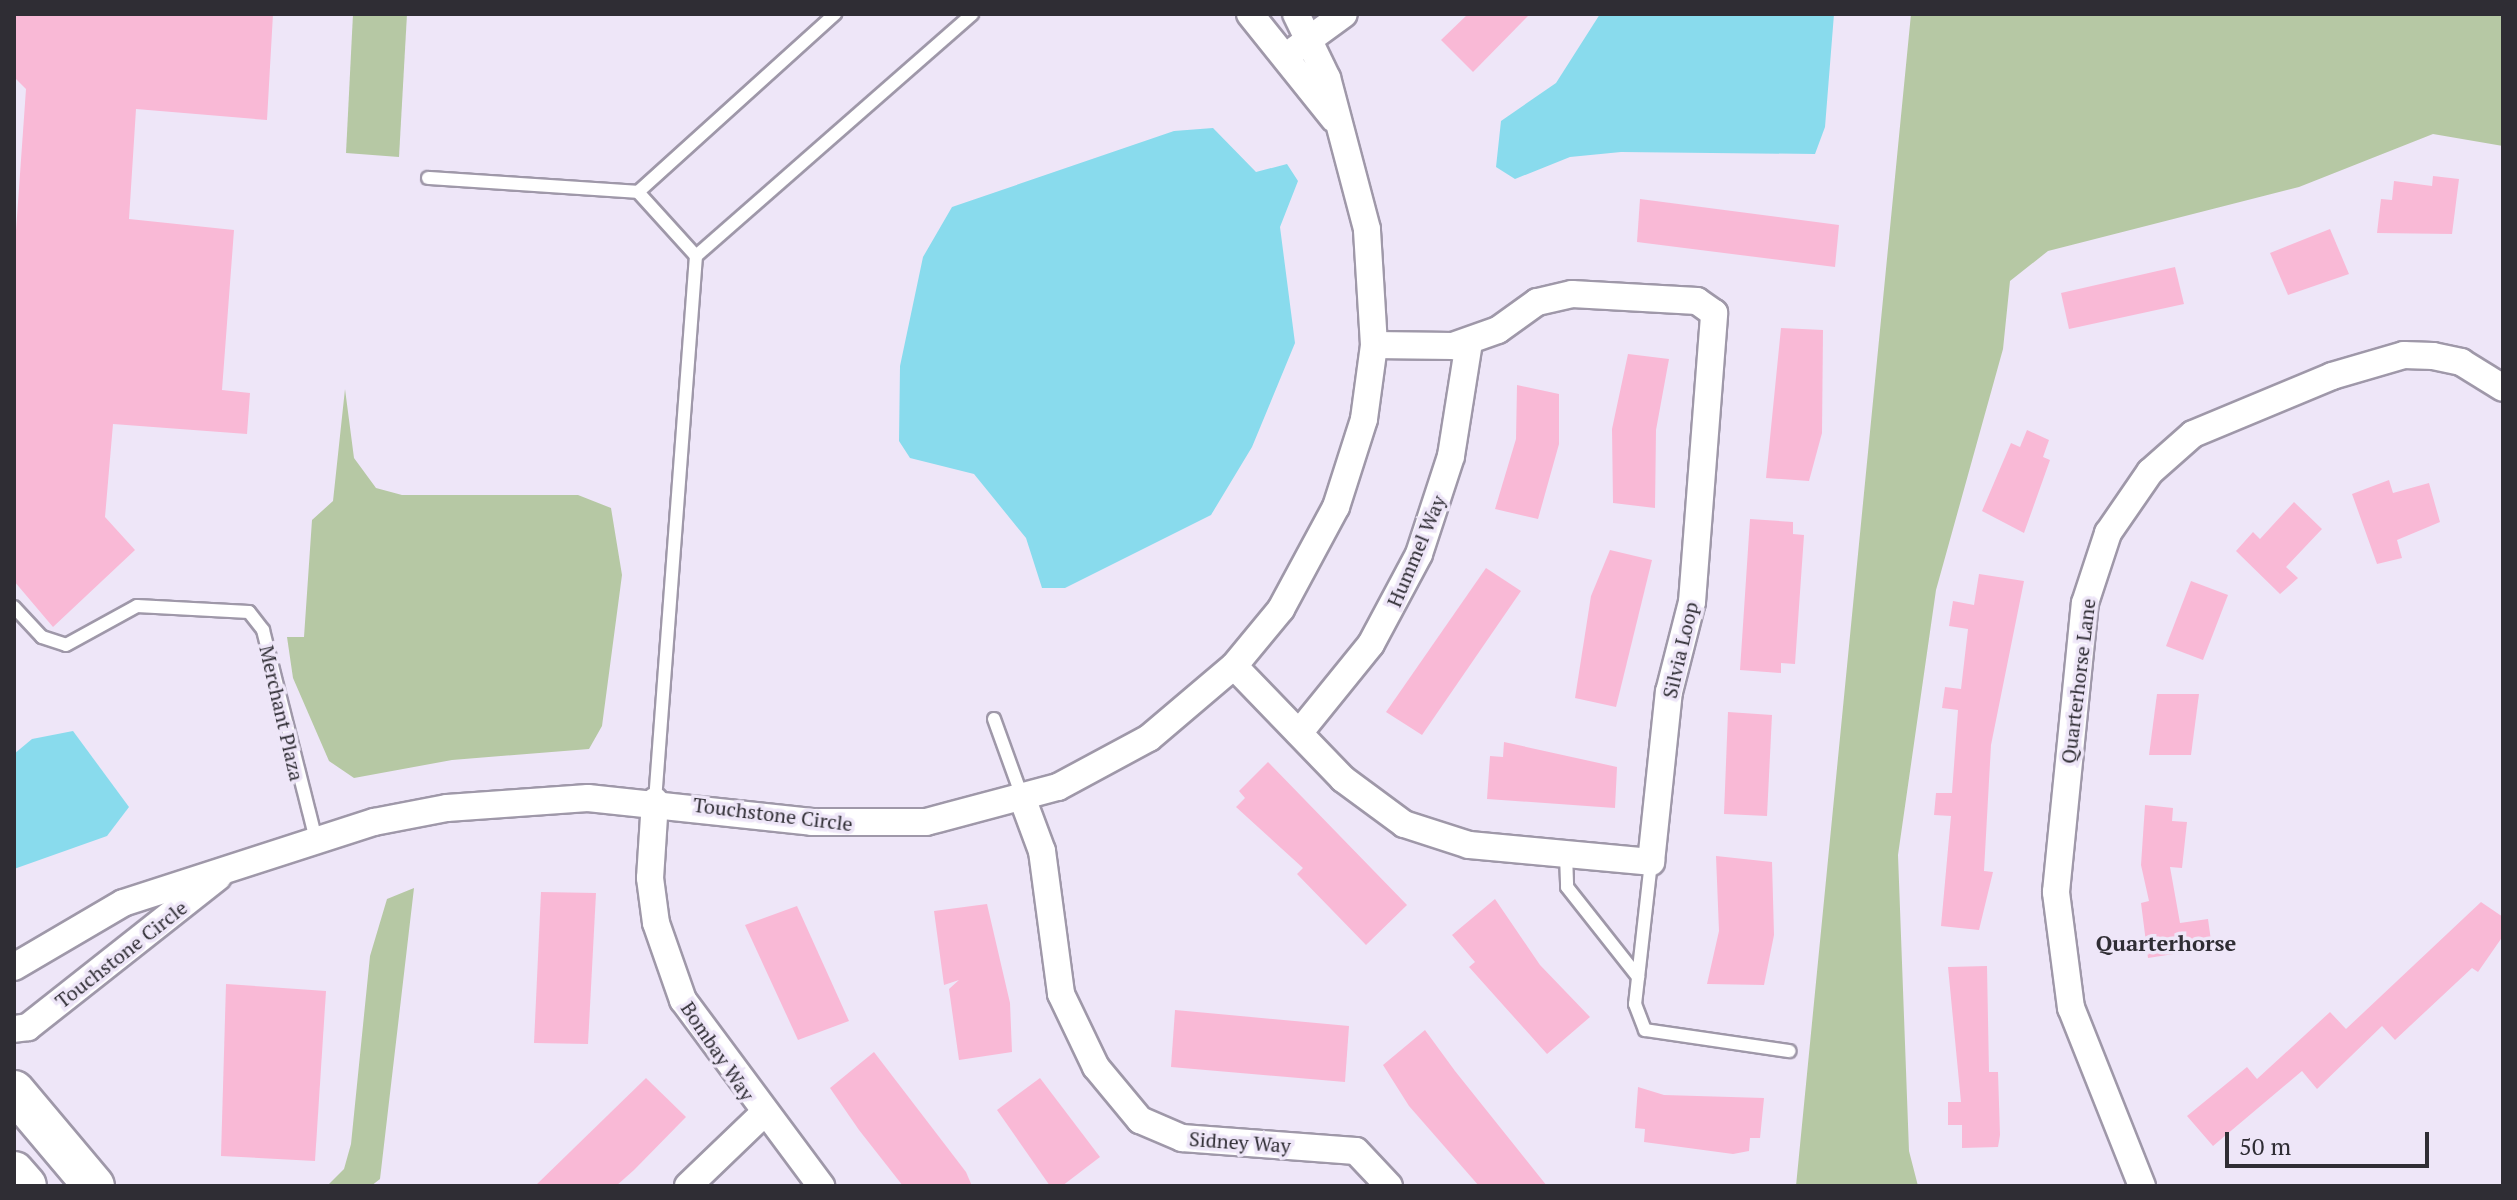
<!DOCTYPE html>
<style>
body{margin:0}
#map{position:relative;width:2517px;height:1200px;overflow:hidden;background:#eee6f8;font-family:"PT Serif",serif}
div>[style]{position:absolute}
.green>*{inset:0;background:#b6c8a4}
.water>*{inset:0;background:#89dbed}
.building>*{inset:0;background:#f9b9d6}
.roads{filter:drop-shadow(2px 0 #9f98a9) drop-shadow(-2px 0 #9f98a9) drop-shadow(0 2px #9f98a9) drop-shadow(0 -2px #9f98a9)}
.service>*{height:12px;margin:-6px;padding:0 6px;transform-origin:6px;border-radius:6px;background:#fff}
.minor>*{height:26px;margin:-13px;padding:0 13px;transform-origin:13px;border-radius:13px;background:#fff}
.primary>*{height:40px;margin:-20px;padding:0 20px;transform-origin:20px;border-radius:20px;background:#fff}
span{translate:-50% -50%;white-space:nowrap;text-align:center;line-height:1.15;-webkit-text-stroke:7px #eee6f8;paint-order:stroke}
.street-label{font-size:20px;color:#2f2d34}
.neighbourhood-label{font-size:22px;color:#2f2d34;font-weight:700}
.frame{position:absolute;inset:0;border:16px solid #2f2d34;pointer-events:none}
.scale{position:absolute;left:2225px;top:1132px;width:204px;height:36px;box-sizing:border-box;border:4px solid #2f2d34;border-top:0;padding-left:10px;font-size:24px;line-height:28px;white-space:nowrap;color:#2f2d34;-webkit-text-stroke:6px #eee6f8;paint-order:stroke}
</style>
<div id="map">
<div class="green">
<i style="clip-path:polygon(353px 14px,407px 14px,399px 157px,346px 153px)"></i>
<i style="clip-path:polygon(1911px 14px,2503px 14px,2503px 146px,2433px 134px,2299px 187px,2048px 251px,2010px 281px,2003px 349px,1936px 590px,1898px 855px,1909px 1151px,1918px 1186px,1796px 1186px)"></i>
<i style="clip-path:polygon(345px 389px,354px 458px,376px 488px,402px 495px,578px 495px,611px 508px,622px 575px,602px 726px,589px 749px,452px 760px,354px 778px,329px 761px,293px 678px,287px 637px,304px 637px,312px 520px,333px 501px)"></i>
<i style="clip-path:polygon(414px 888px,380px 1179px,371px 1186px,327px 1186px,344px 1169px,351px 1144px,370px 956px,387px 899px)"></i>
</div>
<div class="water">
<i style="clip-path:polygon(1600px 14px,1834px 14px,1825px 127px,1815px 154px,1621px 152px,1570px 157px,1515px 179px,1496px 167px,1501px 121px,1556px 83px)"></i>
<i style="clip-path:polygon(1213px 128px,1256px 172px,1287px 164px,1298px 181px,1280px 227px,1295px 343px,1252px 447px,1211px 515px,1065px 588px,1042px 588px,1026px 538px,974px 474px,910px 458px,899px 441px,900px 366px,923px 257px,952px 207px,1174px 131px)"></i>
<i style="clip-path:polygon(73px 731px,129px 807px,107px 836px,14px 869px,14px 754px,32px 739px)"></i>
</div>
<div class="building">
<i style="clip-path:polygon(14px 14px,273px 14px,267px 120px,136px 109px,129px 219px,234px 230px,222px 390px,250px 393px,247px 434px,113px 424px,105px 517px,135px 550px,53px 627px,14px 581px,14px 259px,26px 89px,14px 77px)"></i>
<i style="clip-path:polygon(1468px 14px,1530px 14px,1473px 72px,1441px 40px)"></i>
<i style="clip-path:polygon(2433px 176px,2459px 179px,2452px 234px,2377px 233px,2381px 199px,2392px 200px,2394px 181px,2432px 186px)"></i>
<i style="clip-path:polygon(1640px 199px,1839px 225px,1835px 267px,1637px 242px)"></i>
<i style="clip-path:polygon(2330px 229px,2349px 274px,2288px 295px,2270px 253px)"></i>
<i style="clip-path:polygon(2175px 267px,2184px 304px,2069px 329px,2061px 293px)"></i>
<i style="clip-path:polygon(1781px 328px,1823px 330px,1822px 433px,1809px 481px,1766px 478px)"></i>
<i style="clip-path:polygon(1628px 354px,1669px 359px,1656px 430px,1655px 508px,1613px 503px,1612px 429px)"></i>
<i style="clip-path:polygon(1517px 385px,1559px 394px,1559px 444px,1538px 519px,1495px 509px,1516px 439px)"></i>
<i style="clip-path:polygon(2027px 430px,2049px 440px,2043px 457px,2050px 460px,2024px 533px,1982px 511px,2011px 443px,2020px 447px)"></i>
<i style="clip-path:polygon(2389px 480px,2393px 493px,2429px 483px,2440px 522px,2397px 540px,2402px 558px,2377px 564px,2352px 494px)"></i>
<i style="clip-path:polygon(2294px 502px,2322px 529px,2286px 567px,2298px 578px,2280px 594px,2236px 551px,2253px 532px,2260px 539px)"></i>
<i style="clip-path:polygon(1750px 519px,1793px 522px,1793px 534px,1804px 535px,1795px 664px,1781px 663px,1781px 673px,1740px 670px)"></i>
<i style="clip-path:polygon(1610px 550px,1652px 560px,1616px 707px,1575px 698px,1591px 596px)"></i>
<i style="clip-path:polygon(1486px 568px,1521px 591px,1422px 735px,1386px 712px)"></i>
<i style="clip-path:polygon(1979px 574px,2024px 581px,1991px 745px,1984px 871px,1993px 872px,1979px 930px,1941px 926px,1951px 816px,1934px 815px,1936px 793px,1952px 793px,1958px 710px,1942px 708px,1945px 687px,1961px 689px,1968px 629px,1949px 626px,1953px 601px,1974px 605px)"></i>
<i style="clip-path:polygon(2191px 581px,2228px 595px,2203px 660px,2166px 646px)"></i>
<i style="clip-path:polygon(2157px 694px,2199px 694px,2191px 755px,2149px 755px)"></i>
<i style="clip-path:polygon(1728px 712px,1772px 715px,1767px 816px,1724px 814px)"></i>
<i style="clip-path:polygon(1504px 742px,1617px 767px,1615px 808px,1487px 799px,1490px 756px,1503px 757px)"></i>
<i style="clip-path:polygon(1268px 762px,1407px 905px,1366px 945px,1297px 874px,1303px 868px,1236px 807px,1245px 798px,1239px 791px)"></i>
<i style="clip-path:polygon(2145px 805px,2173px 808px,2172px 821px,2187px 822px,2182px 868px,2170px 867px,2180px 923px,2208px 919px,2212px 948px,2148px 958px,2141px 903px,2149px 901px,2141px 865px)"></i>
<i style="clip-path:polygon(1716px 856px,1772px 862px,1774px 935px,1764px 985px,1707px 984px,1719px 931px)"></i>
<i style="clip-path:polygon(541px 892px,596px 893px,588px 1044px,534px 1043px)"></i>
<i style="clip-path:polygon(1495px 899px,1540px 965px,1590px 1017px,1547px 1054px,1469px 967px,1475px 962px,1452px 935px)"></i>
<i style="clip-path:polygon(2481px 902px,2503px 917px,2503px 936px,2478px 972px,2472px 968px,2395px 1040px,2382px 1026px,2317px 1089px,2302px 1071px,2213px 1146px,2187px 1116px,2247px 1067px,2257px 1079px,2330px 1012px,2346px 1029px)"></i>
<i style="clip-path:polygon(987px 904px,1010px 1003px,1012px 1052px,959px 1060px,949px 989px,959px 980px,944px 985px,934px 911px)"></i>
<i style="clip-path:polygon(797px 906px,849px 1021px,798px 1040px,745px 925px)"></i>
<i style="clip-path:polygon(1987px 966px,1989px 1072px,1998px 1072px,2000px 1135px,1998px 1147px,1962px 1148px,1962px 1125px,1948px 1125px,1948px 1102px,1961px 1102px,1948px 967px)"></i>
<i style="clip-path:polygon(226px 984px,326px 991px,315px 1161px,221px 1156px)"></i>
<i style="clip-path:polygon(1175px 1010px,1349px 1026px,1345px 1082px,1171px 1067px)"></i>
<i style="clip-path:polygon(1425px 1030px,1455px 1071px,1547px 1186px,1479px 1186px,1409px 1106px,1383px 1065px)"></i>
<i style="clip-path:polygon(874px 1052px,966px 1172px,972px 1186px,903px 1186px,859px 1130px,830px 1088px)"></i>
<i style="clip-path:polygon(646px 1078px,686px 1117px,634px 1170px,616px 1186px,535px 1186px)"></i>
<i style="clip-path:polygon(1040px 1078px,1100px 1157px,1062px 1186px,1050px 1186px,997px 1110px)"></i>
<i style="clip-path:polygon(1638px 1087px,1664px 1095px,1764px 1098px,1760px 1138px,1750px 1138px,1749px 1151px,1733px 1154px,1644px 1142px,1645px 1129px,1635px 1128px)"></i>
</div>
<div class="roads">
<div class="service">
<i style="left:428px;top:178px;width:210px;rotate:3.8deg"></i>
<i style="left:696px;top:256px;width:367px;rotate:-41.2deg"></i>
<i style="left:14px;top:607px;width:41px;rotate:47deg"></i>
<i style="left:42px;top:637px;width:25px;rotate:18deg"></i>
<i style="left:66px;top:645px;width:81px;rotate:-28.8deg"></i>
<i style="left:137px;top:606px;width:112px;rotate:3.1deg"></i>
<i style="left:249px;top:612px;width:23px;rotate:52deg"></i>
<i style="left:263px;top:630px;width:216px;rotate:75.8deg"></i>
<i style="left:994px;top:719px;width:85px;rotate:70.1deg"></i>
<i style="left:655px;top:801px;width:547px;rotate:-85.7deg"></i>
<i style="left:696px;top:256px;width:86px;rotate:-132.2deg"></i>
<i style="left:638px;top:192px;width:266px;rotate:-42.1deg"></i>
<i style="left:1566px;top:854px;width:33px;rotate:88deg"></i>
<i style="left:1567px;top:887px;width:115px;rotate:51.7deg"></i>
<i style="left:1651px;top:862px;width:143px;rotate:96.4deg"></i>
<i style="left:1635px;top:1004px;width:28px;rotate:69deg"></i>
<i style="left:1645px;top:1030px;width:146px;rotate:8.3deg"></i>
</div>
<div class="minor">
<i style="left:1250px;top:14px;width:134px;rotate:51.3deg"></i>
<i style="left:1296px;top:49px;width:59px;rotate:-36.1deg"></i>
<i style="left:1234px;top:666px;width:157px;rotate:46deg"></i>
<i style="left:1343px;top:779px;width:76px;rotate:36.4deg"></i>
<i style="left:1404px;top:824px;width:68px;rotate:17.9deg"></i>
<i style="left:1469px;top:845px;width:183px;rotate:5.3deg"></i>
<i style="left:1651px;top:862px;width:171px;rotate:-84deg"></i>
<i style="left:1669px;top:692px;width:93px;rotate:-75.7deg"></i>
<i style="left:1692px;top:602px;width:290px;rotate:-85.6deg"></i>
<i style="left:1714px;top:313px;width:21px;rotate:-145deg"></i>
<i style="left:1697px;top:301px;width:125px;rotate:-176.8deg"></i>
<i style="left:1572px;top:294px;width:36px;rotate:167deg"></i>
<i style="left:1537px;top:302px;width:48px;rotate:144.3deg"></i>
<i style="left:1498px;top:330px;width:48px;rotate:160.4deg"></i>
<i style="left:1453px;top:346px;width:79px;rotate:-179.3deg"></i>
<i style="left:1299px;top:733px;width:114px;rotate:-51deg"></i>
<i style="left:1371px;top:644px;width:102px;rotate:-61.9deg"></i>
<i style="left:1419px;top:554px;width:103px;rotate:-71.9deg"></i>
<i style="left:1451px;top:456px;width:115px;rotate:-81deg"></i>
<i style="left:1023px;top:800px;width:54px;rotate:69.6deg"></i>
<i style="left:1042px;top:851px;width:144px;rotate:82.4deg"></i>
<i style="left:1061px;top:994px;width:81px;rotate:64.4deg"></i>
<i style="left:1096px;top:1067px;width:69px;rotate:50.3deg"></i>
<i style="left:1140px;top:1120px;width:46px;rotate:23.2deg"></i>
<i style="left:1182px;top:1138px;width:174px;rotate:4.3deg"></i>
<i style="left:1356px;top:1151px;width:48px;rotate:46.7deg"></i>
<i style="left:655px;top:801px;width:77px;rotate:93.7deg"></i>
<i style="left:650px;top:878px;width:45px;rotate:82.4deg"></i>
<i style="left:656px;top:923px;width:82px;rotate:70.7deg"></i>
<i style="left:683px;top:1000px;width:232px;rotate:53.4deg"></i>
<i style="left:14px;top:967px;width:126px;rotate:-30.4deg"></i>
<i style="left:123px;top:903px;width:264px;rotate:-17.9deg"></i>
<i style="left:374px;top:822px;width:74px;rotate:-10.9deg"></i>
<i style="left:447px;top:808px;width:141px;rotate:-4.1deg"></i>
<i style="left:588px;top:798px;width:225px;rotate:6.1deg"></i>
<i style="left:812px;top:822px;width:114px"></i>
<i style="left:926px;top:822px;width:137px;rotate:-14.9deg"></i>
<i style="left:1058px;top:787px;width:103px;rotate:-28.3deg"></i>
<i style="left:1149px;top:738px;width:111px;rotate:-40.3deg"></i>
<i style="left:1234px;top:666px;width:74px;rotate:-50.5deg"></i>
<i style="left:1281px;top:609px;width:116px;rotate:-61.7deg"></i>
<i style="left:1336px;top:507px;width:92px;rotate:-72.3deg"></i>
<i style="left:1364px;top:419px;width:75px;rotate:-82.3deg"></i>
<i style="left:1374px;top:345px;width:116px;rotate:-93.5deg"></i>
<i style="left:1367px;top:229px;width:156px;rotate:-104.8deg"></i>
<i style="left:1327px;top:78px;width:71px;rotate:-115.8deg"></i>
<i style="left:14px;top:1029px;width:14px;rotate:-8deg"></i>
<i style="left:28px;top:1027px;width:242px;rotate:-38.3deg"></i>
<i style="left:688px;top:1186px;width:103px;rotate:-43.8deg"></i>
<i style="left:2142px;top:1186px;width:192px;rotate:-111.7deg"></i>
<i style="left:2071px;top:1008px;width:117px;rotate:-97.4deg"></i>
<i style="left:2056px;top:892px;width:290px;rotate:-84.3deg"></i>
<i style="left:2085px;top:603px;width:74px;rotate:-71.8deg"></i>
<i style="left:2108px;top:533px;width:74px;rotate:-55.5deg"></i>
<i style="left:2150px;top:472px;width:57px;rotate:-41.5deg"></i>
<i style="left:2193px;top:434px;width:151px;rotate:-22.6deg"></i>
<i style="left:2332px;top:376px;width:75px;rotate:-16.3deg"></i>
<i style="left:2404px;top:355px;width:29px;rotate:2deg"></i>
<i style="left:2433px;top:356px;width:29px;rotate:12deg"></i>
<i style="left:2461px;top:362px;width:49px;rotate:31.8deg"></i>
</div>
<div class="primary">
<i style="left:14px;top:1091px;width:124px;rotate:49.9deg"></i>
<i style="left:14px;top:1172px;width:18px;rotate:49deg"></i>
</div>
</div>
<div class="street-label">
<span style="left:1416px;top:551px;rotate:-67deg">Hummel Way</span>
<span style="left:1680px;top:650px;rotate:-77deg">Silvia Loop</span>
<span style="left:2078px;top:681px;rotate:-83deg">Quarterhorse Lane</span>
<span style="left:282px;top:713px;rotate:77deg">Merchant Plaza</span>
<span style="left:773px;top:814px;rotate:7deg">Touchstone Circle</span>
<span style="left:121px;top:954px;rotate:-38deg">Touchstone Circle</span>
<span style="left:718px;top:1051px;rotate:56deg">Bombay Way</span>
<span style="left:1240px;top:1142px;rotate:4deg">Sidney Way</span>
</div>
<div class="neighbourhood-label">
<span style="left:2166px;top:943px">Quarterhorse</span>
</div>
<div class="frame"></div>
<div class="scale">50 m</div>
</div>
